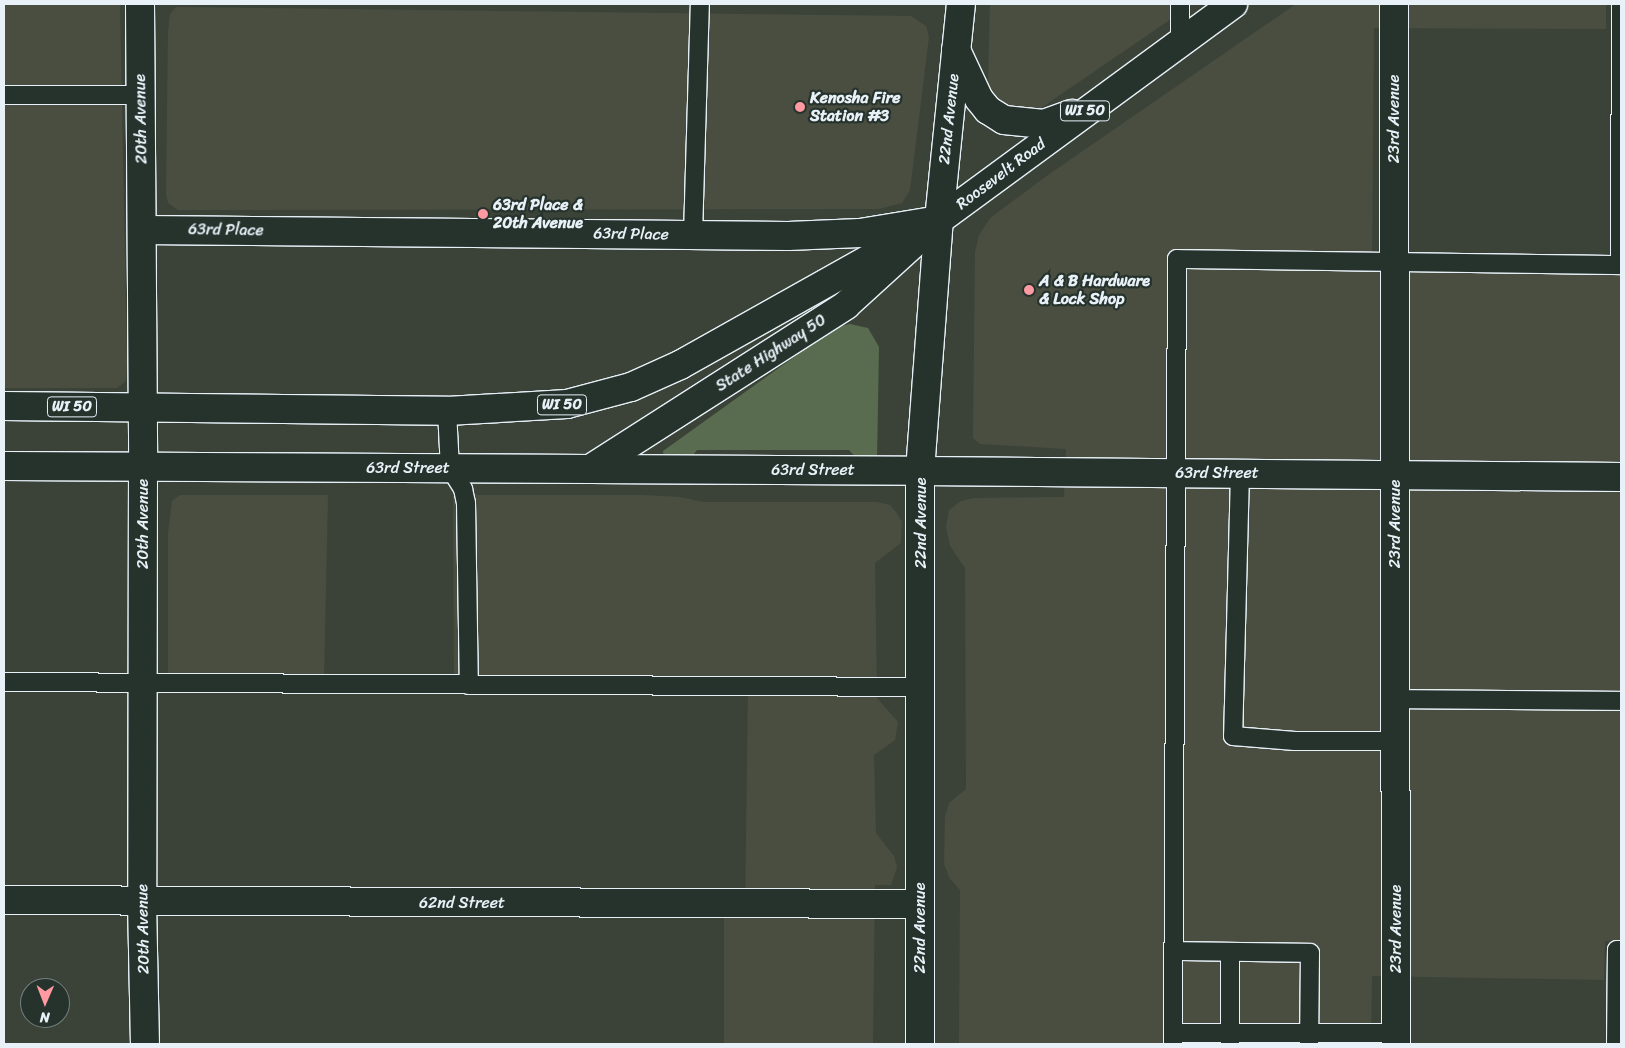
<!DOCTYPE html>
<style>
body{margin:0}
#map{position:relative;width:1625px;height:1048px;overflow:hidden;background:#3b4339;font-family:Sriracha,sans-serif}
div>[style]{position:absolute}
.built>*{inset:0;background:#4a4e41}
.green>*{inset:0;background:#596c4f}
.roads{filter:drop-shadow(1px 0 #e8f1f8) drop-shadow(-1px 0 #e8f1f8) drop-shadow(0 1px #e8f1f8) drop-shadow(0 -1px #e8f1f8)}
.service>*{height:18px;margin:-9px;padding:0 9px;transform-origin:9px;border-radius:9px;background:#26332d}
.minor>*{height:28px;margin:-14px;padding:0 14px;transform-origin:14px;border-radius:14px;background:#26332d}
.tertiary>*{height:28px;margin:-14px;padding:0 14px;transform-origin:14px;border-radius:14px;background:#26332d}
.primary>*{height:28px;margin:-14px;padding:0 14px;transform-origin:14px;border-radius:14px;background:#26332d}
.dots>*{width:14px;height:14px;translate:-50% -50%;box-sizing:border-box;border:2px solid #26332d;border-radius:50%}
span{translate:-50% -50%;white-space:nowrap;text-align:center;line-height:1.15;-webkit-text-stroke:4.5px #26332d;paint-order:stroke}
.shield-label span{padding:1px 4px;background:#26332d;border:1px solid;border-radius:4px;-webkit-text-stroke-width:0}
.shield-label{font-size:15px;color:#e8f1f8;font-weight:700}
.poi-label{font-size:16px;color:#e8f1f8;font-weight:700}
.left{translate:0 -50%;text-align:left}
.street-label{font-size:16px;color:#e8f1f8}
.frame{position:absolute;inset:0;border:5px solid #e8f1f8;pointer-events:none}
.north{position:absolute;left:20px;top:978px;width:50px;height:50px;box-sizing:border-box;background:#26332d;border:1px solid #747f7e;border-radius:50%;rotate:181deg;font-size:14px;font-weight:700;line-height:20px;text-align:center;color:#e8f1f8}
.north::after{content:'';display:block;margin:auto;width:18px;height:22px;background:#ff9aa2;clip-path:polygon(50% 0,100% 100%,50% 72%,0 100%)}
</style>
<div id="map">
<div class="built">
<i style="clip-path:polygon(4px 4px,120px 4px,127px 363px,126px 381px,117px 388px,4px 388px)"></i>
<i style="clip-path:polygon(990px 4px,1193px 4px,1038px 110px,1018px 113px,998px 103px,988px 83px)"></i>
<i style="clip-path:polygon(1296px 4px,1606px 4px,1606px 29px,1374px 28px,1372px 270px,1621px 269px,1621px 941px,1605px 941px,1604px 980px,1372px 976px,1371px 1044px,959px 1044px,960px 890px,950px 879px,944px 864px,945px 817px,949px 803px,966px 789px,965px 568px,950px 546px,946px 526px,949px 510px,961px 501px,974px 498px,1064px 497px,1066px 449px,980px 444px,973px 438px,975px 252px,979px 235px,990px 218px,1048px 175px)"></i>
<i style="clip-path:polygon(176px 7px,911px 16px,926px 26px,929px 37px,910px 190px,902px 203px,879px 209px,178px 210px,168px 203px,166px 194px,168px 31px,170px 14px)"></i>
<i style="clip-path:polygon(180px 495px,328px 495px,324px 679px,168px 677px,168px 533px,172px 501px)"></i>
<i style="clip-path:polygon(453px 495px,642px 495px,680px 497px,703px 502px,877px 502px,890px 505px,896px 512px,902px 522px,901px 543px,875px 563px,877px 698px,898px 722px,895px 740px,874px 755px,876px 833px,894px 856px,897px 867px,891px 885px,875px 885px,873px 1044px,724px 1044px,724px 917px,745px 916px,748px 683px,454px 680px)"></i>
</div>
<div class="green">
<i style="clip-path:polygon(850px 324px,868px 328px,879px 347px,877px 461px,860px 462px,849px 450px,697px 450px,690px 459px,664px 459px,663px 451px,836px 327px)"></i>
</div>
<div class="roads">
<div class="service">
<i style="left:1180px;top:41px;width:37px;rotate:-90deg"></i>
<i style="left:4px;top:95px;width:137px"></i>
<i style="left:693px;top:235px;width:231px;rotate:-88.3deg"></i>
<i style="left:1620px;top:265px;width:261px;rotate:-89.8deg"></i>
<i style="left:447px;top:411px;width:57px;rotate:87deg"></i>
<i style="left:450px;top:468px;width:25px;rotate:58deg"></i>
<i style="left:463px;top:489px;width:14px;rotate:78deg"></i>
<i style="left:466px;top:503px;width:182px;rotate:89.1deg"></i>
<i style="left:1240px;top:473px;width:263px;rotate:91.5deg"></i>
<i style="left:1233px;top:736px;width:62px;rotate:4.6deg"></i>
<i style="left:1295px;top:741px;width:100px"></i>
<i style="left:4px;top:682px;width:918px;rotate:0.31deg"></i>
<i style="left:1395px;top:699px;width:226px;rotate:0.5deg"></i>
<i style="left:1173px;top:951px;width:137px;rotate:0.8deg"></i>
<i style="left:1310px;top:953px;width:91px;rotate:90.6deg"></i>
<i style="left:1173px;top:1033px;width:223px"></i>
<i style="left:1173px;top:1044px;width:785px;rotate:-89.71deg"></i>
<i style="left:1177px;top:259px;width:444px;rotate:0.8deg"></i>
<i style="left:1230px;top:1044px;width:92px;rotate:-90deg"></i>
<i style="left:1616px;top:1044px;width:94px;rotate:-89.4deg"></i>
<i style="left:1617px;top:950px;width:4px"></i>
</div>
<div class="minor">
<i style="left:140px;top:4px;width:463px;rotate:89.6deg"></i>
<i style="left:143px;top:467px;width:435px;rotate:90.1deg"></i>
<i style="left:142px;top:902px;width:142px;rotate:88.8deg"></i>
<i style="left:1394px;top:4px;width:1040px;rotate:89.89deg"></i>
<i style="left:142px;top:230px;width:646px;rotate:0.53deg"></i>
<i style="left:788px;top:236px;width:72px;rotate:-2.4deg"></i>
<i style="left:860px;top:233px;width:80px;rotate:-9.3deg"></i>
<i style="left:920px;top:471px;width:701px;rotate:0.49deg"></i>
<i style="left:4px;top:900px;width:916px;rotate:0.25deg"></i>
</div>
<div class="tertiary">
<i style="left:590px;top:469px;width:330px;rotate:0.3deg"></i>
<i style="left:920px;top:1044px;width:573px;rotate:-90deg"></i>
<i style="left:920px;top:471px;width:252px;rotate:-85.7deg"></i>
<i style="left:939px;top:220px;width:217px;rotate:-84.2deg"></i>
</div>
<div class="primary">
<i style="left:956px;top:50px;width:54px;rotate:64.9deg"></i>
<i style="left:979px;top:99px;width:14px;rotate:51deg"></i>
<i style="left:988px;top:110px;width:19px;rotate:32deg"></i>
<i style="left:1004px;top:120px;width:40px;rotate:5.7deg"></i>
<i style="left:1044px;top:124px;width:30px;rotate:-20deg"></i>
<i style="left:4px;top:406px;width:443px;rotate:0.6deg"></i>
<i style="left:447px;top:411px;width:120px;rotate:-3.3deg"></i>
<i style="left:567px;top:404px;width:66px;rotate:-14.9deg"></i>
<i style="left:631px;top:387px;width:54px;rotate:-24.2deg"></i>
<i style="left:680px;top:365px;width:248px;rotate:-29.3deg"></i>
<i style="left:4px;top:466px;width:586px;rotate:0.29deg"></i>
<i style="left:590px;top:469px;width:304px;rotate:-32.6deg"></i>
<i style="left:846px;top:305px;width:126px;rotate:-42.4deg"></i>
<i style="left:939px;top:220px;width:365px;rotate:-36.3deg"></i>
</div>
</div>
<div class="dots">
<i style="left:800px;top:107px;background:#ff9aa2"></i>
<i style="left:483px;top:214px;background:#ff9aa2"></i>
<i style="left:1029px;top:290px;background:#ff9aa2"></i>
</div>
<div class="shield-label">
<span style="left:1085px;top:111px">WI 50</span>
<span style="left:562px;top:405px">WI 50</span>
<span style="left:72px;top:407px">WI 50</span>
</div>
<div class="poi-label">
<span class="left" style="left:810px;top:107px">Kenosha Fire<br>Station #3</span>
<span class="left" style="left:493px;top:214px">63rd Place &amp;<br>20th Avenue</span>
<span class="left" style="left:1039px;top:290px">A &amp; B Hardware<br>&amp; Lock Shop</span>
</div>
<div class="street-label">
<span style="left:141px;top:119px;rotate:-91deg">20th Avenue</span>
<span style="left:949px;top:119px;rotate:-84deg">22nd Avenue</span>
<span style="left:1394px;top:119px;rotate:-90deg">23rd Avenue</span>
<span style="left:1001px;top:174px;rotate:-37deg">Roosevelt Road</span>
<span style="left:226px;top:230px;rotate:1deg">63rd Place</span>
<span style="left:631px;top:234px;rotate:1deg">63rd Place</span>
<span style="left:771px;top:353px;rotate:-33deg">State Highway 50</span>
<span style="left:408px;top:468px">63rd Street</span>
<span style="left:813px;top:470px">63rd Street</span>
<span style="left:1217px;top:473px">63rd Street</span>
<span style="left:921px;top:523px;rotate:-90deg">22nd Avenue</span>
<span style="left:143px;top:524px;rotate:-90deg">20th Avenue</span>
<span style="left:1395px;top:524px;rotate:-90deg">23rd Avenue</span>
<span style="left:462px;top:903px">62nd Street</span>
<span style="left:920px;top:928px;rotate:-90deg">22nd Avenue</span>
<span style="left:143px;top:929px;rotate:-91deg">20th Avenue</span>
<span style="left:1396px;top:929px;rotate:-90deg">23rd Avenue</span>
</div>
<div class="frame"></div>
<div class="north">N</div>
</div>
